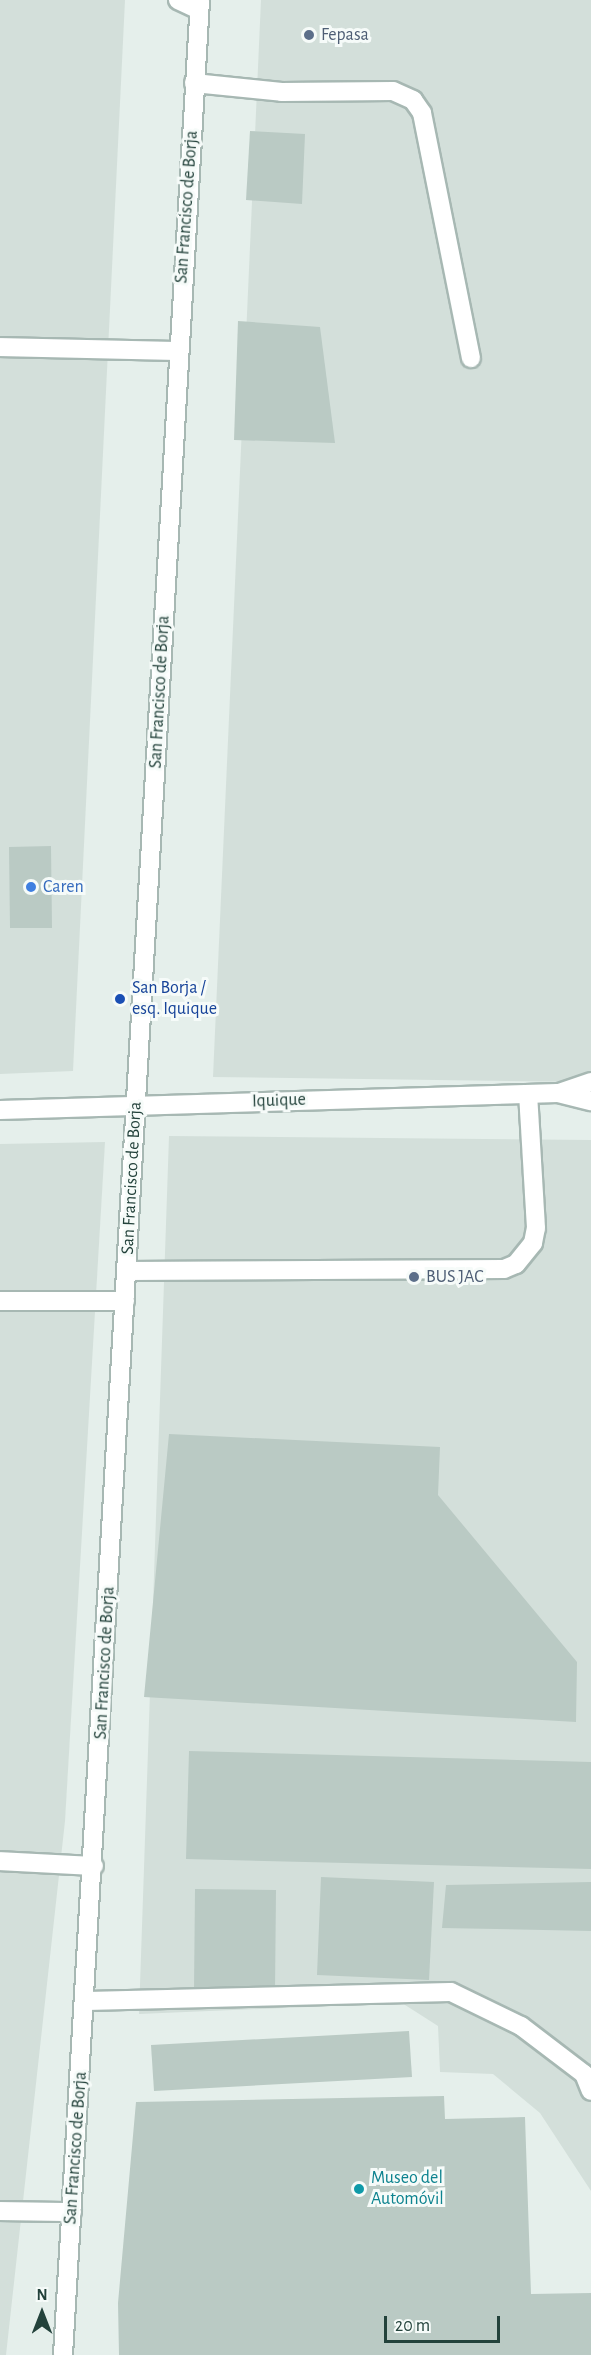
<!DOCTYPE html>
<meta charset="utf-8">
<style>
body{margin:0}
#map{position:relative;width:591px;height:2355px;overflow:hidden;background:#e5efeb;font-family:"Alegreya Sans",sans-serif}
div>[style]{position:absolute}
.built>*{inset:0;background:#d3dfda}
.building>*{inset:0;background:#bacac4}
.roads{filter:drop-shadow(2px 0 #a7b8b3) drop-shadow(-2px 0 #a7b8b3) drop-shadow(0 2px #a7b8b3) drop-shadow(0 -2px #a7b8b3)}
.minor>*{height:18px;margin:-9px;padding:0 9px;transform-origin:9px;border-radius:9px;background:#fff}
.dots>*{width:16px;height:16px;translate:-50% -50%;box-sizing:border-box;border:3px solid #f6fbf9;border-radius:50%}
span{translate:-50% -50%;white-space:nowrap;text-align:center;line-height:1.15;-webkit-text-stroke:6px #f6fbf9;paint-order:stroke}
.service-label{font-size:18px;color:#4e5e75}
.left{translate:0 -50%;text-align:left}
.street-label{font-size:18px;color:#23423b}
.shop-label{font-size:18px;color:#366cbe}
.transit-label{font-size:18px;color:#164399}
.culture-label{font-size:18px;color:#0d838f}
.north{position:absolute;left:12px;top:2283px;width:60px;height:60px;-webkit-text-stroke:4px #f6fbf9;paint-order:stroke;rotate:0deg;font-size:16px;font-weight:700;line-height:24px;text-align:center;color:#23423b}
.north::after{content:'';display:block;margin:auto;width:21px;height:27px;background:#23423b;clip-path:polygon(50% 0,100% 100%,50% 72%,0 100%)}
.scale{position:absolute;left:384px;top:2316px;width:116px;height:27px;box-sizing:border-box;border:3px solid #23423b;border-top:0;padding-left:8px;font-size:18px;line-height:21px;white-space:nowrap;color:#23423b;-webkit-text-stroke:4px #f6fbf9;paint-order:stroke}
</style>
<div id="map">
<div class="built">
<i style="clip-path:polygon(0 0,125px 0,73px 1071px,0 1074px)"></i>
<i style="clip-path:polygon(261px 0,591px 0,591px 1082px,213px 1077px)"></i>
<i style="clip-path:polygon(169px 1136px,591px 1140px,591px 2191px,540px 2113px,493px 2074px,440px 2072px,438px 2026px,402px 2003px,139px 2014px)"></i>
<i style="clip-path:polygon(105px 1142px,65px 1821px,6px 2355px,0 2355px,0 1144px)"></i>
</div>
<div class="building">
<i style="clip-path:polygon(250px 131px,305px 134px,302px 204px,246px 200px)"></i>
<i style="clip-path:polygon(238px 321px,320px 327px,335px 443px,234px 440px)"></i>
<i style="clip-path:polygon(51px 846px,52px 928px,10px 928px,9px 847px)"></i>
<i style="clip-path:polygon(169px 1434px,440px 1447px,438px 1495px,577px 1662px,576px 1722px,144px 1697px)"></i>
<i style="clip-path:polygon(189px 1751px,591px 1762px,591px 1869px,186px 1859px)"></i>
<i style="clip-path:polygon(321px 1877px,434px 1882px,429px 1980px,317px 1975px)"></i>
<i style="clip-path:polygon(591px 1882px,591px 1931px,442px 1928px,446px 1885px)"></i>
<i style="clip-path:polygon(195px 1889px,276px 1890px,275px 1991px,194px 1990px)"></i>
<i style="clip-path:polygon(409px 2031px,412px 2077px,154px 2091px,151px 2045px)"></i>
<i style="clip-path:polygon(444px 2096px,445px 2119px,525px 2117px,531px 2294px,591px 2293px,591px 2355px,119px 2355px,118px 2303px,136px 2102px)"></i>
</div>
<div class="roads">
<div class="minor">
<i style="left:178px;top:0;width:23px;rotate:25deg"></i>
<i style="left:194px;top:83px;width:88px;rotate:5.8deg"></i>
<i style="left:282px;top:92px;width:111px;rotate:-0.5deg"></i>
<i style="left:393px;top:91px;width:22px;rotate:24deg"></i>
<i style="left:413px;top:100px;width:16px;rotate:55deg"></i>
<i style="left:422px;top:113px;width:250px;rotate:78.7deg"></i>
<i style="left:0;top:347px;width:178px;rotate:1.3deg"></i>
<i style="left:559px;top:1093px;width:34px;rotate:-19deg"></i>
<i style="left:0;top:1110px;width:558px;rotate:-1.75deg"></i>
<i style="left:558px;top:1093px;width:34px;rotate:14deg"></i>
<i style="left:127px;top:1271px;width:377px;rotate:-0.3deg"></i>
<i style="left:504px;top:1269px;width:13px;rotate:-23deg"></i>
<i style="left:516px;top:1264px;width:27px;rotate:-51deg"></i>
<i style="left:533px;top:1243px;width:15px;rotate:-79deg"></i>
<i style="left:536px;top:1228px;width:134px;rotate:-93.4deg"></i>
<i style="left:0;top:1301px;width:125px"></i>
<i style="left:0;top:1861px;width:94px;rotate:3deg"></i>
<i style="left:86px;top:2001px;width:365px;rotate:-1.4deg"></i>
<i style="left:451px;top:1992px;width:78px;rotate:25.9deg"></i>
<i style="left:521px;top:2026px;width:79px;rotate:37.3deg"></i>
<i style="left:584px;top:2074px;width:18px;rotate:68deg"></i>
<i style="left:0;top:2211px;width:72px;rotate:0.8deg"></i>
<i style="left:63px;top:2355px;width:2359px;rotate:-86.67deg"></i>
</div>
</div>
<div class="dots">
<i style="left:309px;top:35px;background:#5c6f8a"></i>
<i style="left:31px;top:887px;background:#3f7fe0"></i>
<i style="left:120px;top:999px;background:#1a4fb4"></i>
<i style="left:414px;top:1277px;background:#5c6f8a"></i>
<i style="left:359px;top:2189px;background:#0f9aa8"></i>
</div>
<div class="service-label">
<span class="left" style="left:321px;top:35px">Fepasa</span>
<span class="left" style="left:426px;top:1277px">BUS JAC</span>
</div>
<div class="street-label">
<span style="left:187px;top:207px;rotate:-86deg">San Francisco de Borja</span>
<span style="left:160px;top:692px;rotate:-87deg">San Francisco de Borja</span>
<span style="left:279px;top:1101px;rotate:-2deg">Iquique</span>
<span style="left:132px;top:1178px;rotate:-87deg">San Francisco de Borja</span>
<span style="left:105px;top:1663px;rotate:-87deg">San Francisco de Borja</span>
<span style="left:76px;top:2148px;rotate:-86deg">San Francisco de Borja</span>
</div>
<div class="shop-label">
<span class="left" style="left:43px;top:887px">Caren</span>
</div>
<div class="transit-label">
<span class="left" style="left:132px;top:999px">San Borja /<br>esq. Iquique</span>
</div>
<div class="culture-label">
<span class="left" style="left:371px;top:2189px">Museo del<br>Automóvil</span>
</div>
<div class="north">N</div>
<div class="scale">20 m</div>
</div>
